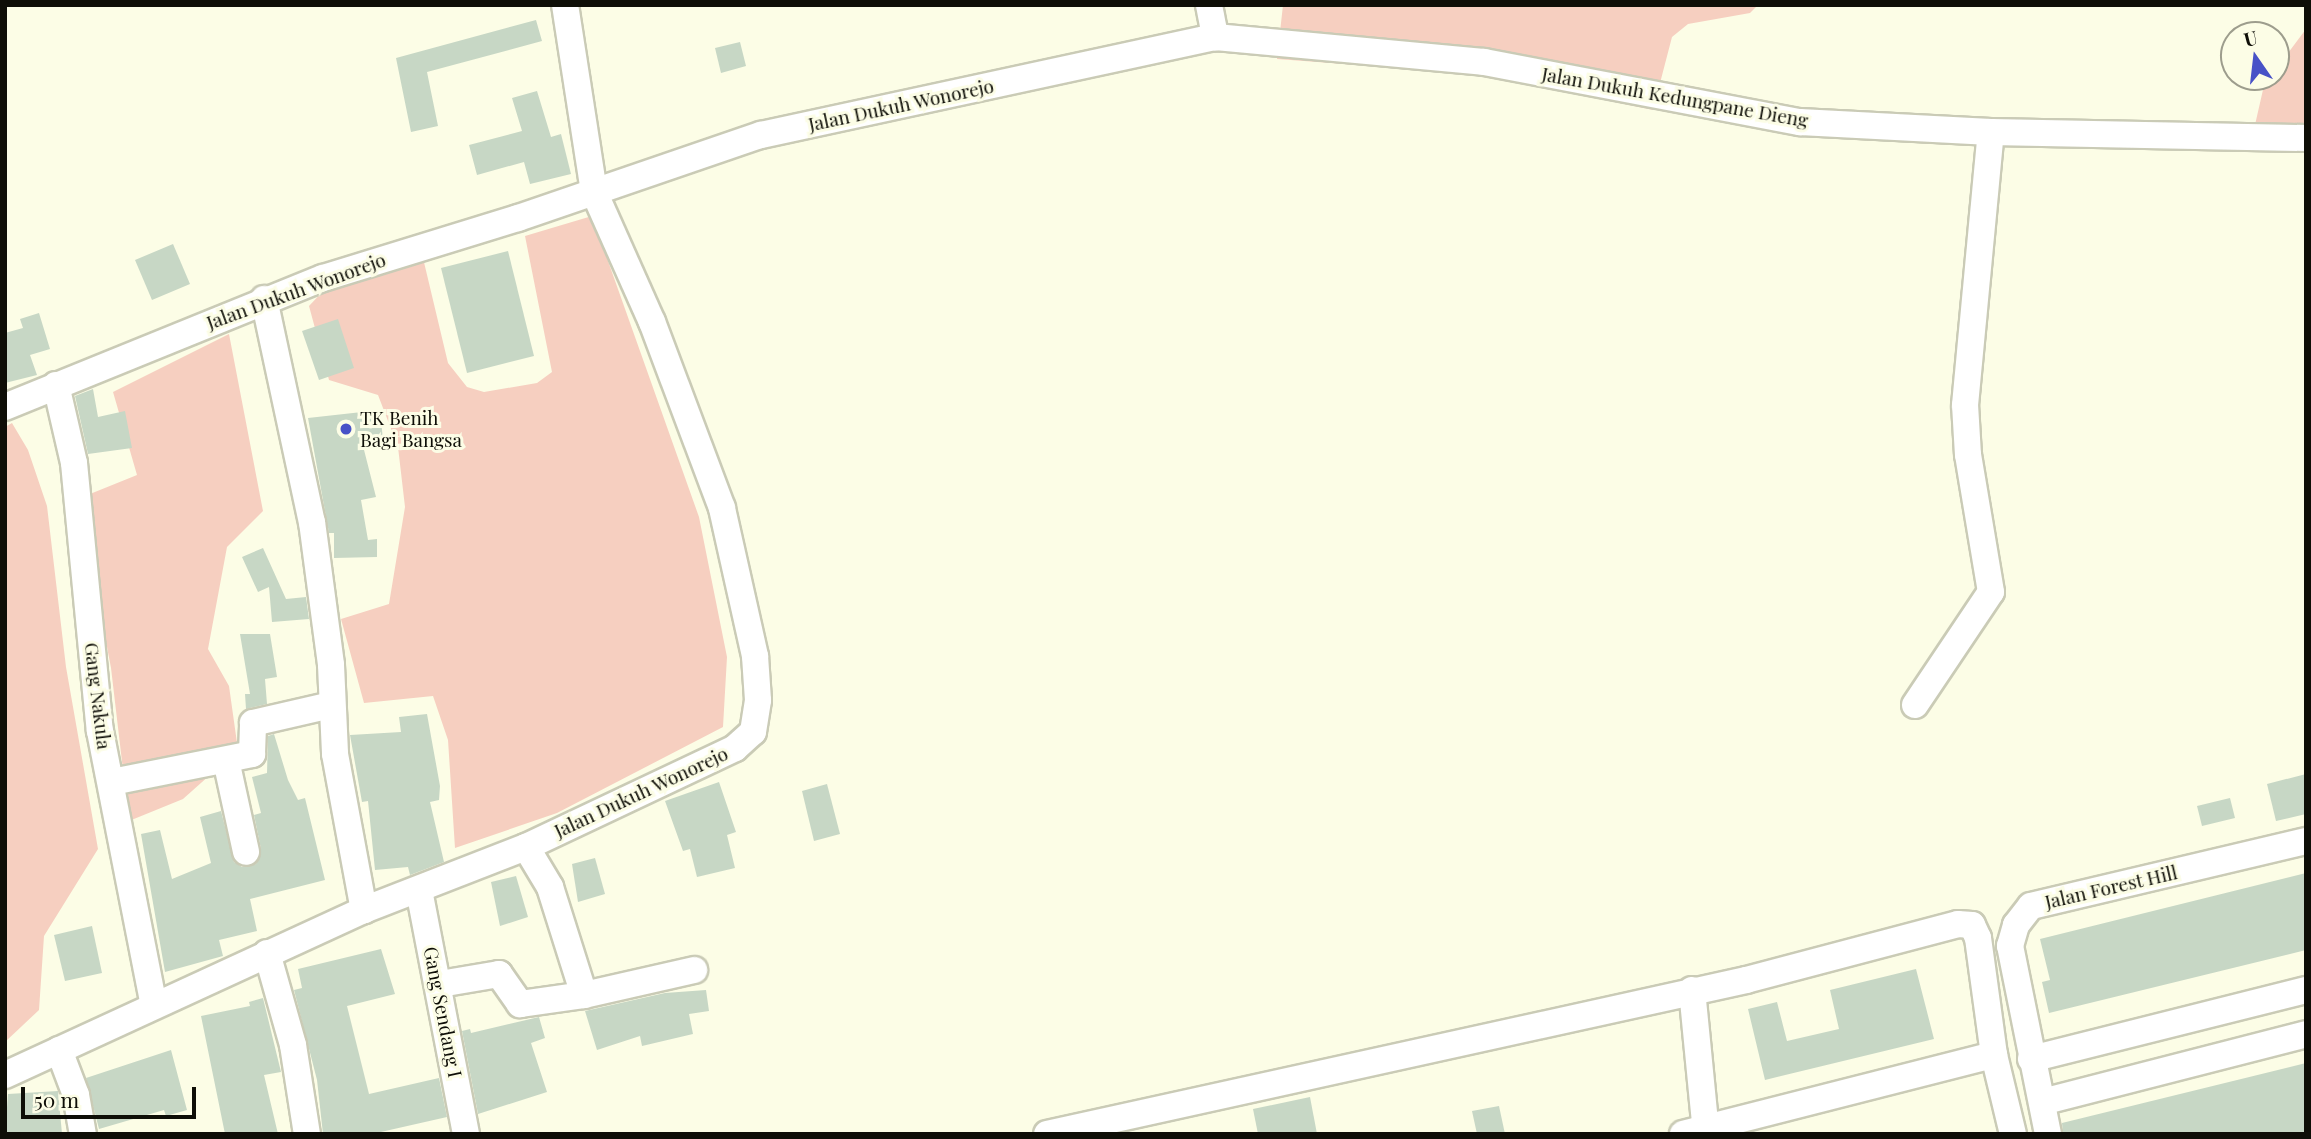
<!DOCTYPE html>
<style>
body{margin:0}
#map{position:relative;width:2311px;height:1139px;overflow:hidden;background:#fcfde6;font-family:"Playfair Display",serif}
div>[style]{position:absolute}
.green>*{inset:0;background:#f6cfc0}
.building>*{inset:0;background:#c7d7c5}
.roads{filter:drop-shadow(2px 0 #cacbb6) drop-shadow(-2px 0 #cacbb6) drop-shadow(0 2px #cacbb6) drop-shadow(0 -2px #cacbb6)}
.minor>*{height:26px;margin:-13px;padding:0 13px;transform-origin:13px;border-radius:13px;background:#fff}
.dots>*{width:19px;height:19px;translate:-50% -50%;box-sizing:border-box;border:4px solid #fcfde6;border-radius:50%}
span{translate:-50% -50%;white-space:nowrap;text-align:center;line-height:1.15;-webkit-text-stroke:6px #fcfde6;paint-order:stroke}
.street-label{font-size:19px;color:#0e0e07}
.poi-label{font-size:19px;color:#0e0e07}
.left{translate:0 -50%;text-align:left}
.frame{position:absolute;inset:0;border:7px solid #0e0e07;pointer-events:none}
.north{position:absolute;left:2220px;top:21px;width:70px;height:70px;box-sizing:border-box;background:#fcfde6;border:2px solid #9d9d8d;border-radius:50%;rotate:346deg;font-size:19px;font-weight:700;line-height:28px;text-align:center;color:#0e0e07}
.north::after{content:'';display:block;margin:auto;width:24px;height:32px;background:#4852c7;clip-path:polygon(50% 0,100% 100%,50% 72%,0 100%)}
.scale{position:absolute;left:21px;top:1087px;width:175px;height:32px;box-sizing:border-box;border:4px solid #0e0e07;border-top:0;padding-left:9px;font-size:21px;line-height:24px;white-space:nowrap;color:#0e0e07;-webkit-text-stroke:5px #fcfde6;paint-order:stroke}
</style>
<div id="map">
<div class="green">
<i style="clip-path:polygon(1283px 5px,1758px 5px,1750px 13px,1688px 24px,1672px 37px,1653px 110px,1479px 74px,1277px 59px)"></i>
<i style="clip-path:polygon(2306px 29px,2306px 141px,2252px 138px,2265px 81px,2276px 77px,2276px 69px)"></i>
<i style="clip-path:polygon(592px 216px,699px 517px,727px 657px,723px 727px,557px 813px,455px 848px,448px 740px,433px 696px,364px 703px,341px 619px,389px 604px,405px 507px,398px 447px,378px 395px,329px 380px,309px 306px,327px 287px,423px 258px,448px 363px,467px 387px,484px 392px,537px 383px,552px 372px,525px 236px)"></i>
<i style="clip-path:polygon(229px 334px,263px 511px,227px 547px,208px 649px,229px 686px,238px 750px,183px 799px,129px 821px,111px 668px,96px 589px,90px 494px,137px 475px,113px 392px)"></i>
<i style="clip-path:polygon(12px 423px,28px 450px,47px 506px,66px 667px,98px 849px,44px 936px,39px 1010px,5px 1042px,5px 427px)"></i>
</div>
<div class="building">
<i style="clip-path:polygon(536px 20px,542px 41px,427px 72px,438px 126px,411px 132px,396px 58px)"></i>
<i style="clip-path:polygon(740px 42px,746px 66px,721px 73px,715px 48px)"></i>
<i style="clip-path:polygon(537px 91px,551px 137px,561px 134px,571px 174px,530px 184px,524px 162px,477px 175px,469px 145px,522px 131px,512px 98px)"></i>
<i style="clip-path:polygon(173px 244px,190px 284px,152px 300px,135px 260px)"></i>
<i style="clip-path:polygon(508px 251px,534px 356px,467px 373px,441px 268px)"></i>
<i style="clip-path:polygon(39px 313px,50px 349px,30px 355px,37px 375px,5px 383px,5px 333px,23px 328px,20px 319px)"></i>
<i style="clip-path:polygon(338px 319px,354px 368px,319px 380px,302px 331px)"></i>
<i style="clip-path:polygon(93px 389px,98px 417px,125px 411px,132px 448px,88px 454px,75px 396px)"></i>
<i style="clip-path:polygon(380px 410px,383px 440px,362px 442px,376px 497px,361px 500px,368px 540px,377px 539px,377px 557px,334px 558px,334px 533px,329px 533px,308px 418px)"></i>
<i style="clip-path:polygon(263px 548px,286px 599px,306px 597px,309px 619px,272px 622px,269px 587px,258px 592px,242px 557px)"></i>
<i style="clip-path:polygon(240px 634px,270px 634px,277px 677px,265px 679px,267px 704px,246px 709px,245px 694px,250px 694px)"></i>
<i style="clip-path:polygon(427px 714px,440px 786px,439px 800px,430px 802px,444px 862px,410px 875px,408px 867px,375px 870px,368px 801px,362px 802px,350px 735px,401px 732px,399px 717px)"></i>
<i style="clip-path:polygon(274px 734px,288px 780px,298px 800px,305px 798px,325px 880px,250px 899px,257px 931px,219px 940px,223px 956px,165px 972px,141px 834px,160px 830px,172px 879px,211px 863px,200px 817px,221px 811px,234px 862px,242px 867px,256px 864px,261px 849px,254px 815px,261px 813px,252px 777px,267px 773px,268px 736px)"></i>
<i style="clip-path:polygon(2306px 774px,2306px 814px,2276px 821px,2267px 784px)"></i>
<i style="clip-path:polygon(719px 782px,736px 832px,727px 835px,735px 868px,697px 877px,690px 849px,683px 851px,665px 801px)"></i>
<i style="clip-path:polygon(827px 784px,840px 834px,814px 841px,802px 791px)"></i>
<i style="clip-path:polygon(2230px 798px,2235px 818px,2202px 826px,2197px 806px)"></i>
<i style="clip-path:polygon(595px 858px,605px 894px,578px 902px,572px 864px)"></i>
<i style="clip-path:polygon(2306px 873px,2306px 950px,2049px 1013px,2042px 982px,2050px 980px,2040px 939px)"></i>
<i style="clip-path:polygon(516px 876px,528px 917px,500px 926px,491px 882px)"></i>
<i style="clip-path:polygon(92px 926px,102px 973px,65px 981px,54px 935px)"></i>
<i style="clip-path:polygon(381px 949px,395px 994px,347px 1006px,369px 1094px,439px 1078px,447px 1117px,372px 1134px,323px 1134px,317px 1080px,294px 990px,302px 988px,298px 969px)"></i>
<i style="clip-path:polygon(1916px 969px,1934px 1039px,1765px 1080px,1748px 1009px,1777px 1002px,1787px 1041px,1839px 1029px,1830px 990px)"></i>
<i style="clip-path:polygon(706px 990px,709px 1011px,689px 1014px,693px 1034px,642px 1046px,640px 1036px,597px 1050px,585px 1011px,665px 993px)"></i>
<i style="clip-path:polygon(263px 998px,281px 1072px,264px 1075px,278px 1134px,225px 1134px,201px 1016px,250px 1006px,249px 1002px)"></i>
<i style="clip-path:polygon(539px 1017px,545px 1038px,531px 1043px,547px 1092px,478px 1114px,462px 1031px,470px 1029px,471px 1033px)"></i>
<i style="clip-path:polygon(171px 1050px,187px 1110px,166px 1116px,164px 1110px,99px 1129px,86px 1078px)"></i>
<i style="clip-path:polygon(2306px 1063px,2306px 1134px,2063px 1134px,2062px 1123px)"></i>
<i style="clip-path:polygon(58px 1091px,62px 1134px,5px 1134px,8px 1094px)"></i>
<i style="clip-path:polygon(1310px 1097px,1317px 1134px,1258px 1134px,1253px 1109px)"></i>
<i style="clip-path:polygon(1499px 1106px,1505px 1134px,1477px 1134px,1472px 1111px)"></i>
</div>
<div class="roads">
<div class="minor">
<i style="left:1209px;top:5px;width:33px;rotate:79deg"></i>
<i style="left:264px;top:299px;width:228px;rotate:77.9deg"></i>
<i style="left:312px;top:522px;width:144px;rotate:82.4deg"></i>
<i style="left:331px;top:665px;width:89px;rotate:87.4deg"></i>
<i style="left:335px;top:754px;width:159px;rotate:79.5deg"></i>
<i style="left:56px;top:385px;width:80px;rotate:77deg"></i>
<i style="left:74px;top:463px;width:269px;rotate:84.5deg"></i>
<i style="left:100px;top:731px;width:279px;rotate:78.9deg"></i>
<i style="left:5px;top:407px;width:343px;rotate:-22.1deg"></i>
<i style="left:323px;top:278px;width:204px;rotate:-17.1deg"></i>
<i style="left:518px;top:218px;width:257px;rotate:-18.9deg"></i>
<i style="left:761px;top:135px;width:464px;rotate:-12.2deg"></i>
<i style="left:1215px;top:37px;width:270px;rotate:5.3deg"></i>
<i style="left:1484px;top:62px;width:322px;rotate:10.8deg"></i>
<i style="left:1800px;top:122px;width:191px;rotate:3deg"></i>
<i style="left:1991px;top:132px;width:315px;rotate:1.1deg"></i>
<i style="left:1915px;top:705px;width:136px;rotate:-56.1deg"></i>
<i style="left:1991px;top:592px;width:139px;rotate:-99.5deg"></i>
<i style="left:1968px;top:455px;width:50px;rotate:-93.4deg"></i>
<i style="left:1965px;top:405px;width:274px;rotate:-84.6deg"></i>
<i style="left:226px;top:760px;width:94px;rotate:77.7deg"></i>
<i style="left:112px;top:782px;width:143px;rotate:-11.3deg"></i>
<i style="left:252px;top:754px;width:31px;rotate:-88deg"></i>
<i style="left:253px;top:723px;width:80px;rotate:-13deg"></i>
<i style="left:526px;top:847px;width:47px;rotate:59deg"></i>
<i style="left:550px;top:887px;width:113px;rotate:72.5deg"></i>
<i style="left:584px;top:995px;width:113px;rotate:-12.8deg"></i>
<i style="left:419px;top:890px;width:248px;rotate:79.1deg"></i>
<i style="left:267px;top:953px;width:96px;rotate:74.2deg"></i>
<i style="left:293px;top:1045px;width:90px;rotate:81.1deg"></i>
<i style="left:440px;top:984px;width:60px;rotate:-9.6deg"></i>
<i style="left:499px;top:974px;width:37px;rotate:55deg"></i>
<i style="left:520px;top:1004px;width:65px;rotate:-8deg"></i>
<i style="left:1692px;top:990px;width:145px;rotate:84.4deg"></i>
<i style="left:59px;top:1050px;width:48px;rotate:69.3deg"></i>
<i style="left:76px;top:1095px;width:40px;rotate:80deg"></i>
<i style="left:2031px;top:1059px;width:284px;rotate:-14.1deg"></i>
<i style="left:5px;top:1075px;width:395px;rotate:-24.7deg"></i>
<i style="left:364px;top:910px;width:174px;rotate:-21.3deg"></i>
<i style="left:526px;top:847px;width:231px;rotate:-25.3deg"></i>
<i style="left:735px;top:748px;width:24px;rotate:-42deg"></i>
<i style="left:753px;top:732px;width:32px;rotate:-81deg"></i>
<i style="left:758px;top:700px;width:44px;rotate:-93.9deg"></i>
<i style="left:755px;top:656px;width:152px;rotate:-102.6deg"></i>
<i style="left:722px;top:508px;width:199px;rotate:-110.6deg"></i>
<i style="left:652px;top:322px;width:142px;rotate:-114deg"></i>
<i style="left:594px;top:192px;width:189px;rotate:-98.8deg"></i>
<i style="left:2042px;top:1102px;width:273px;rotate:-14.4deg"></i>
<i style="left:1047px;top:1134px;width:716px;rotate:-12.42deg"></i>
<i style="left:1746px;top:980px;width:219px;rotate:-14.8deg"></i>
<i style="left:1958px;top:924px;width:14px;rotate:4deg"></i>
<i style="left:1972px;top:925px;width:14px;rotate:65deg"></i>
<i style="left:1978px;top:938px;width:118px;rotate:82.2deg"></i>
<i style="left:1994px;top:1055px;width:81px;rotate:76.5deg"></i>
<i style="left:1683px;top:1134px;width:321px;rotate:-14.3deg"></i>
<i style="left:2048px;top:1134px;width:192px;rotate:-101.4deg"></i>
<i style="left:2010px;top:946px;width:22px;rotate:-74deg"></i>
<i style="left:2016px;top:925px;width:24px;rotate:-52deg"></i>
<i style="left:2031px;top:906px;width:283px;rotate:-13.3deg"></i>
</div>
</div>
<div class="dots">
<i style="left:346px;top:429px;background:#4852c7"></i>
</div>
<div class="street-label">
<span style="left:1675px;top:97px;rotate:10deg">Jalan Dukuh Kedungpane Dieng</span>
<span style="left:901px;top:105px;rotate:-12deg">Jalan Dukuh Wonorejo</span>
<span style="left:296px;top:291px;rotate:-20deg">Jalan Dukuh Wonorejo</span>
<span style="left:98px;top:696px;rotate:83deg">Gang Nakula</span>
<span style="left:641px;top:792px;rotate:-25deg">Jalan Dukuh Wonorejo</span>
<span style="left:2111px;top:887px;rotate:-13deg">Jalan Forest Hill</span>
<span style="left:443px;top:1012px;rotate:79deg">Gang Sendang I</span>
</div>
<div class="poi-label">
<span class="left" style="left:360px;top:429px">TK Benih<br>Bagi Bangsa</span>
</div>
<div class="frame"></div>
<div class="north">U</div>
<div class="scale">50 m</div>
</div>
